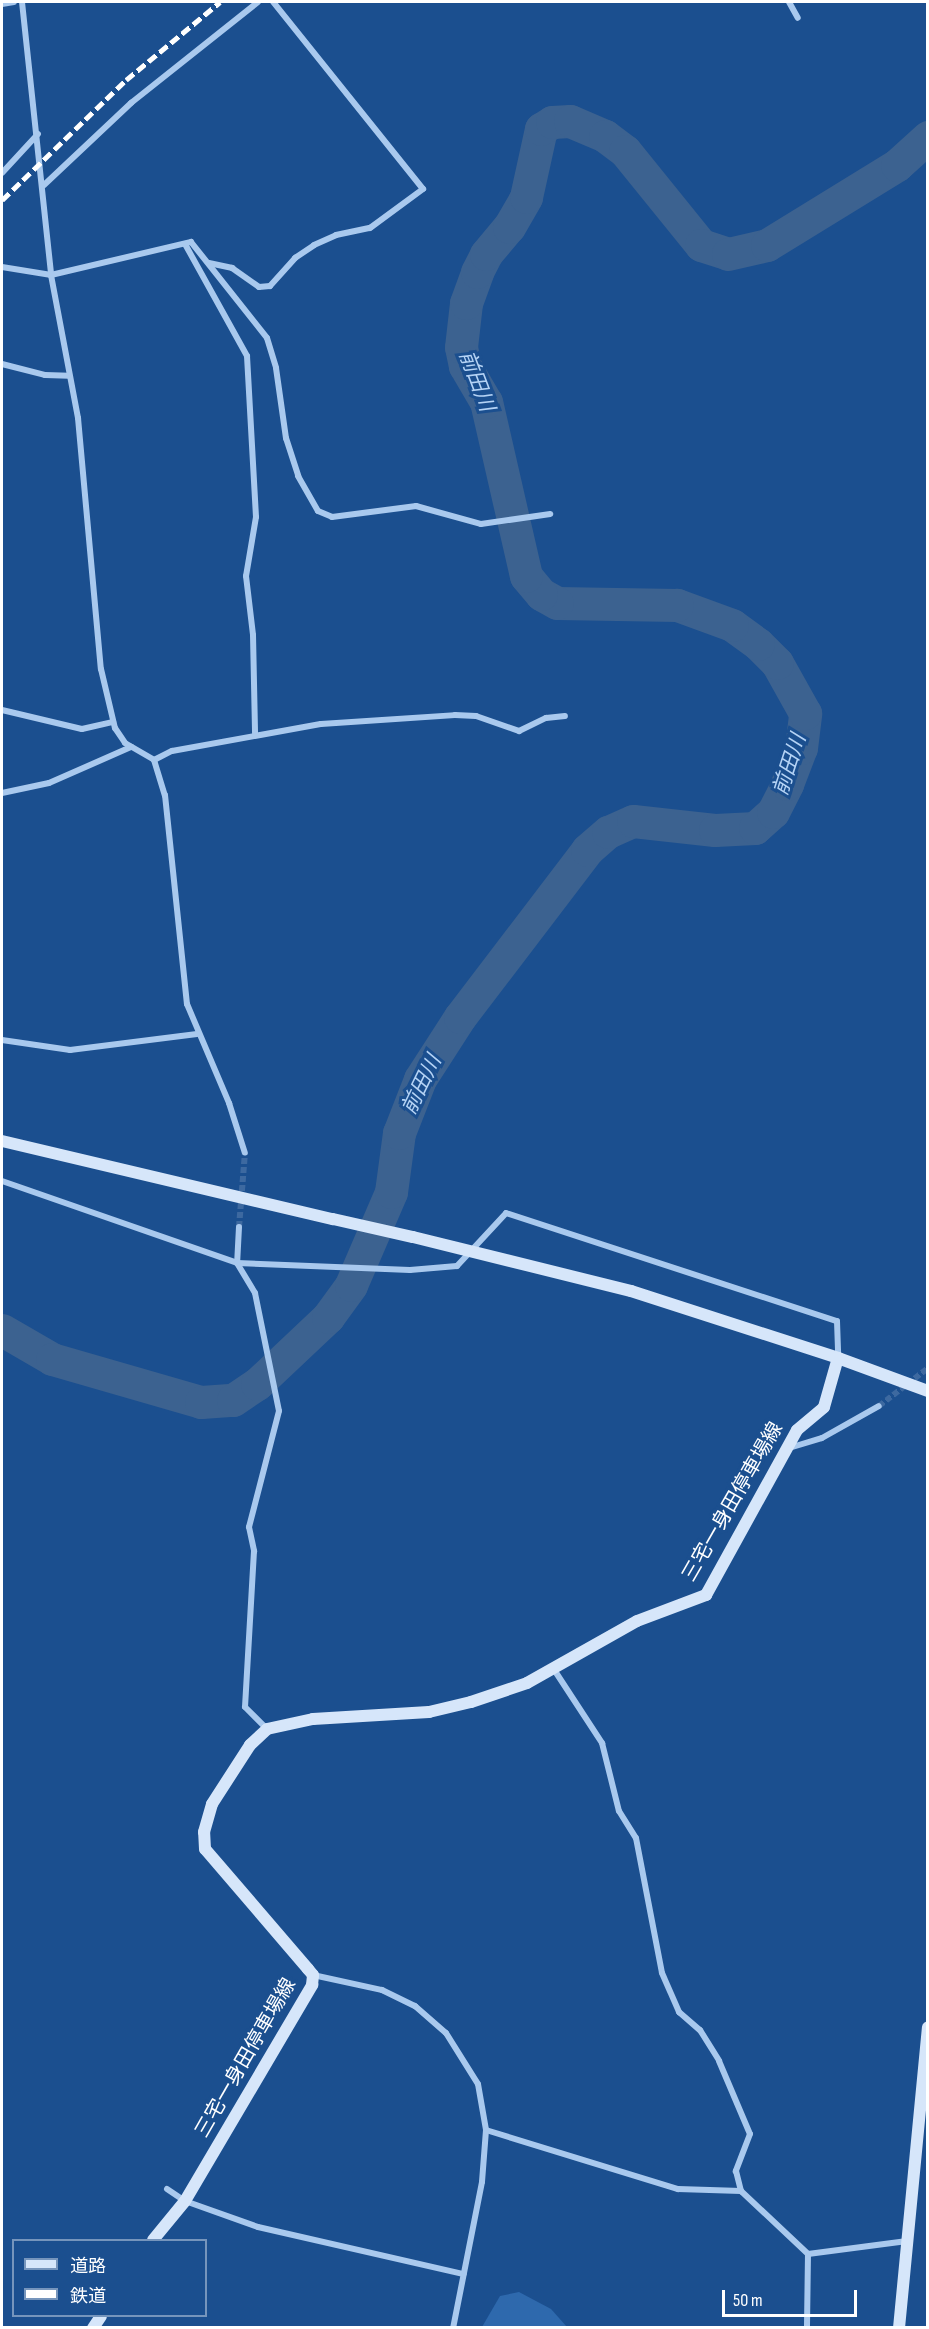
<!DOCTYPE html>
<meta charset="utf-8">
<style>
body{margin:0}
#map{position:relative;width:929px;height:2329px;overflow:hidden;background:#1b4f8f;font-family:"Sofia Sans Condensed","Noto Sans JP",sans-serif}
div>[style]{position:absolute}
.green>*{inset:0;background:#2e69ad}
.river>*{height:33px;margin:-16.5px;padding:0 16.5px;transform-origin:16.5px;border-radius:16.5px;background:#3c6290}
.street-tunnel>*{height:6px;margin-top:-3px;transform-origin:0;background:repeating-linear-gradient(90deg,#3d69a0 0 6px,transparent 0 9px)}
.street>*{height:6px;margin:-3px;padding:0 3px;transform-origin:3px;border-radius:3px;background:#a9c9ee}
.secondary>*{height:12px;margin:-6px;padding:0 6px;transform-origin:6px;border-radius:6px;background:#d6e6fa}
.rail>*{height:4.5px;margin-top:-2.25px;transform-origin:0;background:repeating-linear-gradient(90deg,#fff 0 10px,transparent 0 14.5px)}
.secondary-bridge>*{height:12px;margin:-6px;padding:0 6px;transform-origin:6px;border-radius:6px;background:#d6e6fa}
span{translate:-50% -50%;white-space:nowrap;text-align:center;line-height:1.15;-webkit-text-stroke:6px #1b4f8f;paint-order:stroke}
.street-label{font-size:20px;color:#fff}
.water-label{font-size:21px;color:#b5d3f5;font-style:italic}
.frame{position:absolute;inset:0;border:3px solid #fff;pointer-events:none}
.legend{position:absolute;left:12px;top:2239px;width:195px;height:78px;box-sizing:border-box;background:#1b4f8f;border:2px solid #7695bc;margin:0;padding:8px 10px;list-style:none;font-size:18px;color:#fff}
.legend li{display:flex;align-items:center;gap:12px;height:30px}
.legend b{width:30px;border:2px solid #7695bc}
.scale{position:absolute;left:722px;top:2290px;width:135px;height:27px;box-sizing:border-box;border:3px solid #fff;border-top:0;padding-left:8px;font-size:18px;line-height:21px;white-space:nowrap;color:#fff;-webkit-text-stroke:4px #1b4f8f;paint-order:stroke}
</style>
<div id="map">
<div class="green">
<i style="clip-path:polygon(519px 2292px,551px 2309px,567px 2327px,482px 2327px,500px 2296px)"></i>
</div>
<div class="river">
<i style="left:2px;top:1330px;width:58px;rotate:30.1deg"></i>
<i style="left:52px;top:1359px;width:155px;rotate:16.1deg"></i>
<i style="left:201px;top:1402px;width:32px;rotate:-4deg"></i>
<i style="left:233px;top:1400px;width:29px;rotate:-34deg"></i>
<i style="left:257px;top:1384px;width:98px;rotate:-43.3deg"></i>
<i style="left:328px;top:1317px;width:39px;rotate:-54deg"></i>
<i style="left:351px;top:1285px;width:101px;rotate:-66.7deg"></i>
<i style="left:391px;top:1192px;width:60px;rotate:-82.3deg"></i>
<i style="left:399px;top:1133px;width:58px;rotate:-68.7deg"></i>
<i style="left:420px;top:1079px;width:74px;rotate:-57.2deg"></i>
<i style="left:460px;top:1017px;width:210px;rotate:-52.7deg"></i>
<i style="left:587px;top:850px;width:28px;rotate:-41deg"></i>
<i style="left:608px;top:832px;width:27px;rotate:-24deg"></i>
<i style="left:633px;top:821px;width:82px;rotate:6.3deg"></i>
<i style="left:715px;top:830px;width:40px;rotate:-2.9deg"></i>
<i style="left:755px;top:828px;width:24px;rotate:-42deg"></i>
<i style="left:773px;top:812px;width:31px;rotate:-63deg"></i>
<i style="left:787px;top:784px;width:39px;rotate:-69deg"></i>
<i style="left:801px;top:748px;width:35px;rotate:-83deg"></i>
<i style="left:805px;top:713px;width:57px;rotate:-119.2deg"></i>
<i style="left:777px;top:663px;width:27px;rotate:-135deg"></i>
<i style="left:758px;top:644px;width:32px;rotate:-144deg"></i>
<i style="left:732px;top:625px;width:59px;rotate:-160deg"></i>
<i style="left:677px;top:605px;width:120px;rotate:-179deg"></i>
<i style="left:557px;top:603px;width:18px;rotate:-151deg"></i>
<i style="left:541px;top:594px;width:23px;rotate:-130deg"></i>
<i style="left:526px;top:576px;width:179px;rotate:-102.9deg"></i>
<i style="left:486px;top:402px;width:42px;rotate:-120.3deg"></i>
<i style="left:465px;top:366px;width:19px;rotate:-102deg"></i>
<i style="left:461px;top:347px;width:44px;rotate:-83.5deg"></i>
<i style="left:466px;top:303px;width:33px;rotate:-70deg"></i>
<i style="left:477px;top:272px;width:20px;rotate:-63deg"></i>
<i style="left:486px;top:254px;width:35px;rotate:-50deg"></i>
<i style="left:509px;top:227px;width:34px;rotate:-60deg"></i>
<i style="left:526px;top:197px;width:70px;rotate:-77.6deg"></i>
<i style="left:541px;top:129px;width:13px;rotate:-32deg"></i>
<i style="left:552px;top:122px;width:18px;rotate:-3deg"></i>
<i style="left:570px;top:121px;width:38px;rotate:23deg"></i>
<i style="left:605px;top:136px;width:25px;rotate:37deg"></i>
<i style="left:625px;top:151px;width:121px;rotate:51deg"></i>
<i style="left:701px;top:245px;width:28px;rotate:18deg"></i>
<i style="left:728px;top:254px;width:40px;rotate:-13deg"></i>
<i style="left:767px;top:245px;width:153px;rotate:-31.6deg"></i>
<i style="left:897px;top:165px;width:42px;rotate:-42.1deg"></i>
</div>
<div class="street-tunnel">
<i style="left:239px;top:1227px;width:74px;rotate:-85.4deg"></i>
<i style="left:879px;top:1406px;width:62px;rotate:-37.8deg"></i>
</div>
<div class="street">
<i style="left:22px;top:2px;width:275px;rotate:83.9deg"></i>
<i style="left:51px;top:275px;width:146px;rotate:79.3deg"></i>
<i style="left:78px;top:418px;width:252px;rotate:84.8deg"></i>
<i style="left:101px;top:669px;width:61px;rotate:76.7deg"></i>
<i style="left:115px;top:728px;width:18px;rotate:56deg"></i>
<i style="left:125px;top:743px;width:34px;rotate:30deg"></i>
<i style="left:154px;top:760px;width:37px;rotate:73deg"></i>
<i style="left:165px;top:795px;width:210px;rotate:84deg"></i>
<i style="left:187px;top:1004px;width:108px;rotate:67deg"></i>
<i style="left:229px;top:1103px;width:52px;rotate:72.3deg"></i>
<i style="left:789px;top:2px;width:18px;rotate:61deg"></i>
<i style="left:2px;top:4px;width:12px;rotate:-9deg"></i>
<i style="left:2px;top:173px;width:53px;rotate:-47.3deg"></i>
<i style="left:44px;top:185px;width:120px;rotate:-43.3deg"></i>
<i style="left:131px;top:103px;width:162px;rotate:-38.5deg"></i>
<i style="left:185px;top:244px;width:128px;rotate:61deg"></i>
<i style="left:247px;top:356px;width:161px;rotate:86.8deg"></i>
<i style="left:256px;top:517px;width:60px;rotate:99.6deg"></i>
<i style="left:246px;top:576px;width:59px;rotate:83.2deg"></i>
<i style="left:253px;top:635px;width:99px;rotate:88.8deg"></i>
<i style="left:209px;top:263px;width:24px;rotate:12deg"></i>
<i style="left:232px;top:268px;width:33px;rotate:35deg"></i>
<i style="left:259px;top:287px;width:11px;rotate:-5deg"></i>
<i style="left:270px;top:286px;width:38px;rotate:-48deg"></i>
<i style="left:295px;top:258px;width:23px;rotate:-34deg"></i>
<i style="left:314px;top:245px;width:24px;rotate:-24deg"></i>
<i style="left:336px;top:235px;width:35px;rotate:-12deg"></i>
<i style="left:370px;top:228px;width:66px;rotate:-36.3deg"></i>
<i style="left:423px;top:189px;width:240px;rotate:-128.7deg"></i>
<i style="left:2px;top:267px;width:50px;rotate:9.3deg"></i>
<i style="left:51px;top:275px;width:144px;rotate:-13.3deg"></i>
<i style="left:191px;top:242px;width:122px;rotate:51.6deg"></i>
<i style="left:267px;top:338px;width:31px;rotate:73deg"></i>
<i style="left:276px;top:368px;width:71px;rotate:81.9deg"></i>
<i style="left:286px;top:438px;width:40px;rotate:72deg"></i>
<i style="left:298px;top:476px;width:40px;rotate:60.3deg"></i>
<i style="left:318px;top:511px;width:15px;rotate:23deg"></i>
<i style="left:332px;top:517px;width:85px;rotate:-7.5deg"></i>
<i style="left:416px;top:506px;width:67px;rotate:15.5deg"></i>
<i style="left:481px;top:524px;width:70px;rotate:-8.2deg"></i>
<i style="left:2px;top:364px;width:44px;rotate:14.3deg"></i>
<i style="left:45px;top:375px;width:24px;rotate:2deg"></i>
<i style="left:2px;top:710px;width:82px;rotate:13.4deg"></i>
<i style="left:82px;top:729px;width:32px;rotate:-13deg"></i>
<i style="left:154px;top:760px;width:20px;rotate:-27deg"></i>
<i style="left:172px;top:751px;width:151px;rotate:-10.3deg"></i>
<i style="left:321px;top:724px;width:134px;rotate:-3.8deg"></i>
<i style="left:455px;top:715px;width:21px;rotate:3deg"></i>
<i style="left:476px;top:716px;width:46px;rotate:19.2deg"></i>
<i style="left:519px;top:731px;width:30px;rotate:-26deg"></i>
<i style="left:546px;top:718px;width:19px;rotate:-6deg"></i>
<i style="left:2px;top:793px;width:48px;rotate:-12deg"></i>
<i style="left:49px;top:783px;width:90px;rotate:-23.7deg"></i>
<i style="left:2px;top:1040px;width:69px;rotate:8.4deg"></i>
<i style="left:70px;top:1050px;width:128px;rotate:-7.2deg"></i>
<i style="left:2px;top:1181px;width:249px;rotate:19.2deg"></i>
<i style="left:237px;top:1263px;width:173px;rotate:2.3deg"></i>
<i style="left:410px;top:1270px;width:47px;rotate:-4.9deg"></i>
<i style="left:457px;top:1266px;width:72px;rotate:-47.2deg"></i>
<i style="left:506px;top:1213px;width:348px;rotate:18.1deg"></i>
<i style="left:837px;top:1321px;width:37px;rotate:88deg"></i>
<i style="left:239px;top:1227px;width:36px;rotate:93deg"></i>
<i style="left:237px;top:1263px;width:35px;rotate:59deg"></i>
<i style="left:255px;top:1293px;width:120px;rotate:78.5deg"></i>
<i style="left:279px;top:1411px;width:120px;rotate:104.5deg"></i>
<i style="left:249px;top:1527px;width:25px;rotate:78deg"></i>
<i style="left:254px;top:1551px;width:156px;rotate:93.3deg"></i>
<i style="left:245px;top:1707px;width:31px;rotate:45deg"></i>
<i style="left:789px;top:1448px;width:34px;rotate:-17deg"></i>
<i style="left:822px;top:1438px;width:65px;rotate:-29.3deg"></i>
<i style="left:553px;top:1668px;width:90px;rotate:56.8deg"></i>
<i style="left:602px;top:1743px;width:70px;rotate:76deg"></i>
<i style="left:619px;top:1811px;width:32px;rotate:58deg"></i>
<i style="left:636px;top:1838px;width:137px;rotate:79.1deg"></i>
<i style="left:662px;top:1973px;width:43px;rotate:66.4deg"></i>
<i style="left:679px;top:2012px;width:28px;rotate:41deg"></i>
<i style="left:700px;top:2030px;width:36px;rotate:58deg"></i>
<i style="left:719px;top:2061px;width:79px;rotate:67deg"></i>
<i style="left:750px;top:2134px;width:40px;rotate:111deg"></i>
<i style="left:736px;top:2171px;width:21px;rotate:76deg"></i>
<i style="left:313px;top:1975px;width:71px;rotate:12.3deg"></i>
<i style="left:382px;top:1990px;width:37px;rotate:26deg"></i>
<i style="left:415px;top:2006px;width:41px;rotate:41.1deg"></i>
<i style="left:446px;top:2033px;width:60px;rotate:57.9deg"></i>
<i style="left:478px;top:2084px;width:47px;rotate:80.1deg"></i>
<i style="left:486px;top:2130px;width:52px;rotate:94.4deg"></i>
<i style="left:482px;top:2182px;width:149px;rotate:101.2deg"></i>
<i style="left:486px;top:2130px;width:201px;rotate:17.1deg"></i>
<i style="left:678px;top:2189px;width:63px;rotate:1.8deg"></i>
<i style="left:741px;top:2191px;width:92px;rotate:43.2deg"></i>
<i style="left:808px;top:2254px;width:74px;rotate:90.8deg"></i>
<i style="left:167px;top:2189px;width:22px;rotate:34deg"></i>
<i style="left:185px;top:2201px;width:77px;rotate:19.6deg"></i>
<i style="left:258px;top:2227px;width:211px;rotate:12.9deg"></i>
<i style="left:808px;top:2254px;width:100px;rotate:-7.5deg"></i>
</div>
<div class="secondary">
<i style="left:333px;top:1219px;width:82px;rotate:12.7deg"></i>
<i style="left:153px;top:2240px;width:50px;rotate:-50.6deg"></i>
<i style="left:185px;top:2201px;width:251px;rotate:-59.5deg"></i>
<i style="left:312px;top:1985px;width:10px;rotate:-84deg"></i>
<i style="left:313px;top:1975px;width:8px;rotate:-130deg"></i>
<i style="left:308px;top:1969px;width:158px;rotate:-130.6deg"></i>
<i style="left:205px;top:1849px;width:17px;rotate:-93deg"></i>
<i style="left:204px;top:1832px;width:29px;rotate:-74deg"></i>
<i style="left:212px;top:1804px;width:70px;rotate:-57.2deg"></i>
<i style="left:250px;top:1745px;width:23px;rotate:-43deg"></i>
<i style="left:267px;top:1729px;width:47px;rotate:-12.3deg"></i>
<i style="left:313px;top:1719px;width:116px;rotate:-3.5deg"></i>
<i style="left:429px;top:1712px;width:43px;rotate:-13.4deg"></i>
<i style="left:471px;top:1702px;width:59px;rotate:-18.7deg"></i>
<i style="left:527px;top:1683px;width:126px;rotate:-29.4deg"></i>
<i style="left:637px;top:1621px;width:74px;rotate:-20.6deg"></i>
<i style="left:706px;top:1595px;width:188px;rotate:-61.1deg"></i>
<i style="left:797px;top:1430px;width:35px;rotate:-40deg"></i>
<i style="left:824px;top:1407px;width:51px;rotate:-74.1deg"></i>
<i style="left:838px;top:1358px;width:96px;rotate:20.1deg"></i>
<i style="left:93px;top:2328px;width:14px;rotate:-56deg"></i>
<i style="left:899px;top:2328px;width:302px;rotate:-84.5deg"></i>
</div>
<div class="rail">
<i style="left:2px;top:200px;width:173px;rotate:-44.1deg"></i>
<i style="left:126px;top:80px;width:122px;rotate:-39.7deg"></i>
</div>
<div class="secondary-bridge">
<i style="left:2px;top:1141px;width:340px;rotate:13.3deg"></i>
<i style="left:413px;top:1237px;width:225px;rotate:13.9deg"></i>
<i style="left:631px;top:1291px;width:218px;rotate:17.9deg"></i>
</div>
<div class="street-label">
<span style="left:733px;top:1502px;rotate:-60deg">三宅一身田停車場線</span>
<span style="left:246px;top:2058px;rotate:-60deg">三宅一身田停車場線</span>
</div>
<div class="water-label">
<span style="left:476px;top:381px;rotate:69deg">前田川</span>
<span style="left:790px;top:765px;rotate:-72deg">前田川</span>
<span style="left:422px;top:1085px;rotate:-64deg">前田川</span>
</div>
<div class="frame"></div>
<ul class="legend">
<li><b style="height:8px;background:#d6e6fa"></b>道路</li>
<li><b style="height:8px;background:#fff"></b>鉄道</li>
</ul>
<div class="scale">50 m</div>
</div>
